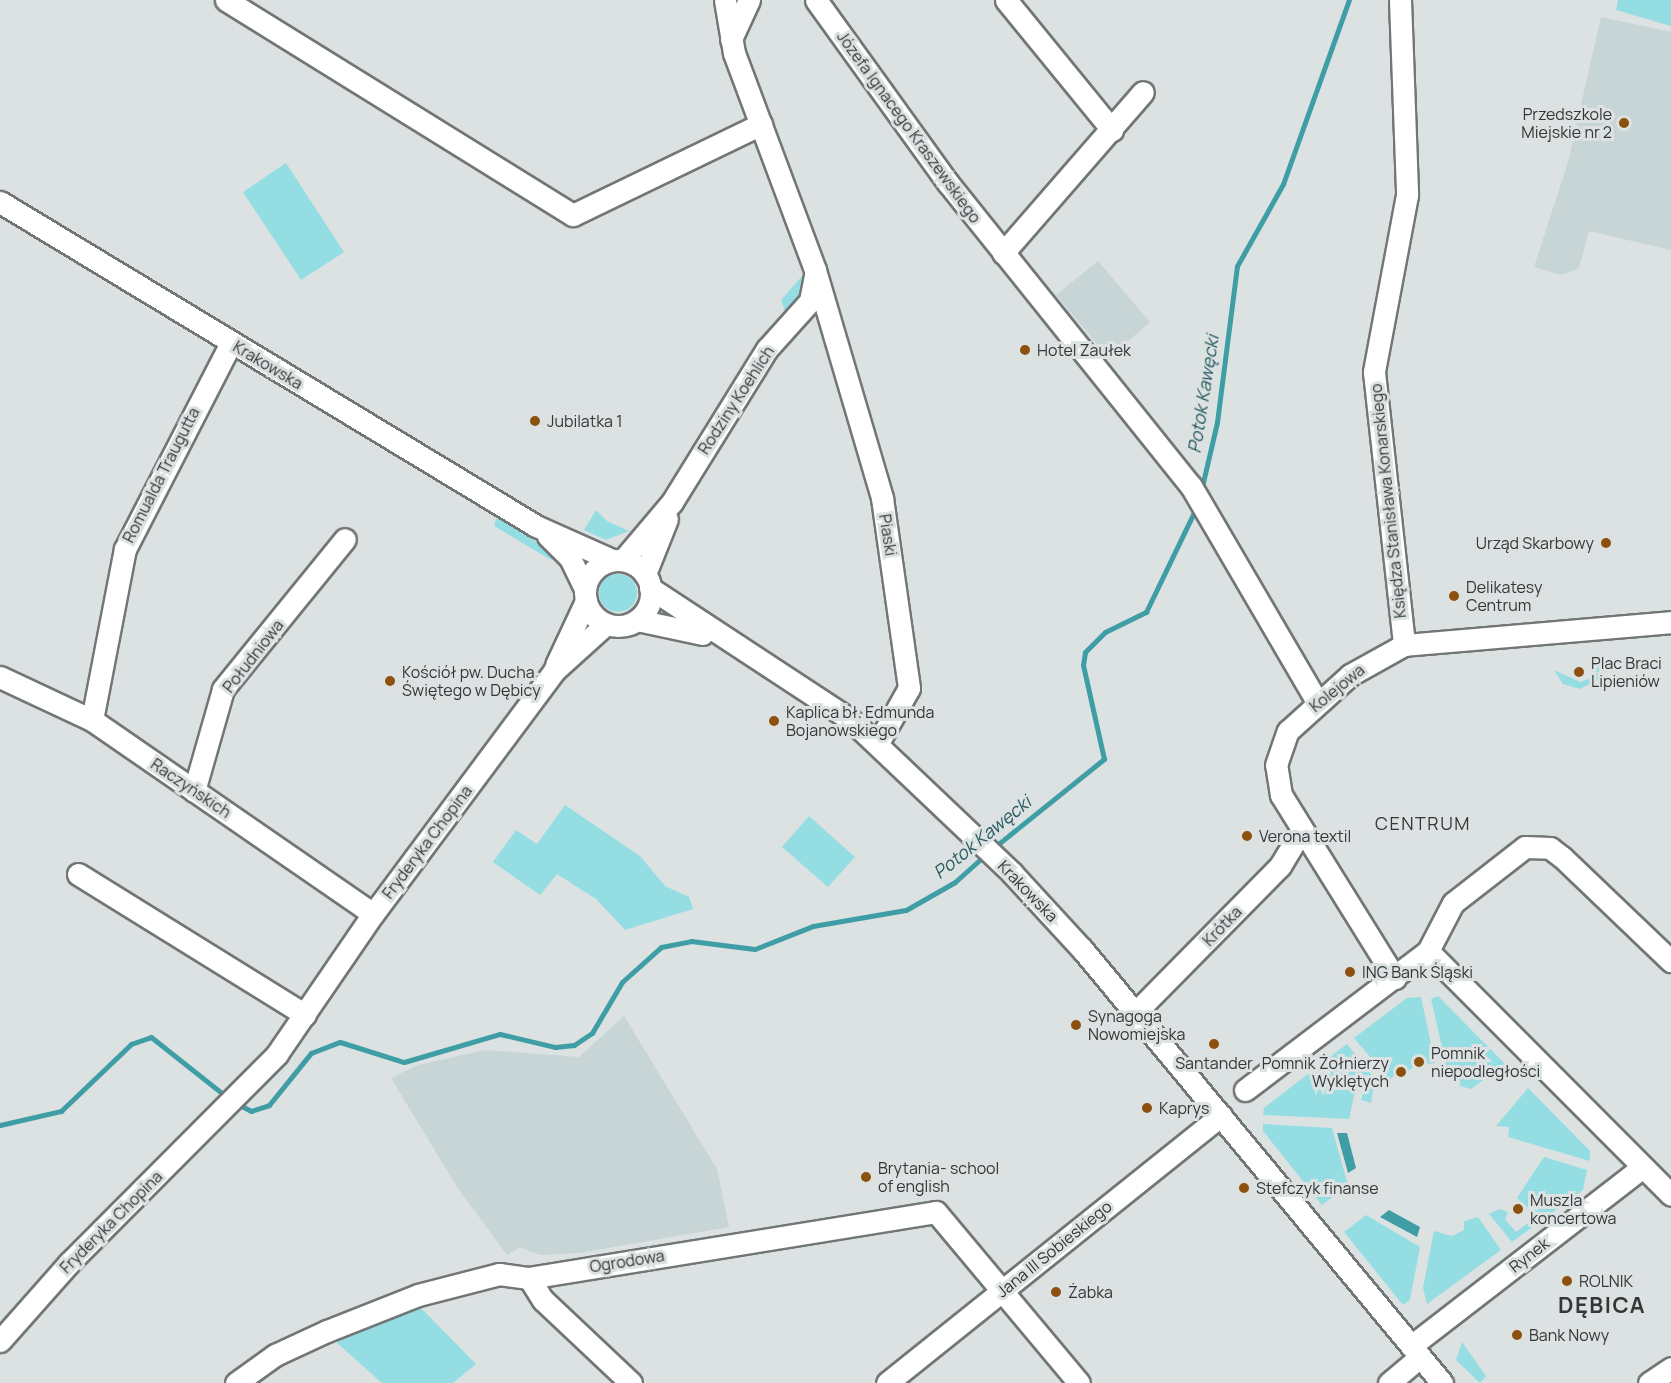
<!DOCTYPE html>
<meta charset="utf-8">
<style>
body{margin:0}
#map{position:relative;width:1671px;height:1383px;overflow:hidden;background:#dce1e1;font-family:Manrope,sans-serif}
div>[style]{position:absolute}
.built>*{inset:0;background:#c7d5d6}
.green>*{inset:0;background:#94dee3}
.round{border-radius:50%}
.water>*{inset:0;background:#3f9ea5}
.stream>*{height:5px;margin:-2.5px;padding:0 2.5px;transform-origin:2.5px;border-radius:2.5px;background:#3f9ea5}
.roads{filter:drop-shadow(2px 0 #727676) drop-shadow(-2px 0 #727676) drop-shadow(0 2px #727676) drop-shadow(0 -2px #727676)}
.minor>*{height:21px;margin:-10.5px;padding:0 10.5px;transform-origin:10.5px;border-radius:10.5px;background:#fff}
.minor>.ring{margin:-10.5px;padding:0;box-sizing:content-box;background:none;border:21px solid #fff;border-radius:50%}
.dots>*{width:16px;height:16px;translate:-50% -50%;box-sizing:border-box;border:3px solid #dce1e1;border-radius:50%}
span{translate:-50% -50%;white-space:nowrap;text-align:center;line-height:1.15;-webkit-text-stroke:6px #dce1e1;paint-order:stroke}
.poi-label{font-size:16px;color:#353637}
.right{translate:-100% -50%;text-align:right}
.left{translate:0 -50%;text-align:left}
.street-label{font-size:16px;color:#353637}
.water-label{font-size:18px;color:#265b5f;font-style:italic}
.neighbourhood-label{font-size:18px;color:#353637;letter-spacing:1.5px}
.district-label{font-size:22px;color:#353637;font-weight:700;letter-spacing:1.5px}
</style>
<div id="map">
<div class="built">
<i style="clip-path:polygon(1601px 17px,1671px 32px,1671px 250px,1589px 231px,1579px 268px,1561px 275px,1534px 267px,1568px 162px)"></i>
<i style="clip-path:polygon(1098px 261px,1150px 322px,1109px 358px,1056px 295px)"></i>
<i style="clip-path:polygon(624px 1016px,717px 1169px,729px 1227px,579px 1253px,540px 1255px,520px 1247px,507px 1255px,457px 1187px,391px 1078px,418px 1065px,485px 1050px,579px 1057px)"></i>
</div>
<div class="green">
<i style="clip-path:polygon(1618px 0,1671px 0,1671px 26px,1616px 10px)"></i>
<i style="clip-path:polygon(286px 163px,344px 252px,301px 280px,243px 192px)"></i>
<i style="clip-path:polygon(804px 274px,798px 298px,786px 314px,781px 300px)"></i>
<i style="clip-path:polygon(596px 510px,607px 521px,629px 531px,606px 540px,584px 530px)"></i>
<i style="clip-path:polygon(496px 519px,500px 519px,558px 556px,551px 560px,494px 526px)"></i>
<i class="round" style="left:599px;top:574px;width:38px;height:38px"></i>
<i style="clip-path:polygon(1599px 665px,1604px 665px,1601px 678px,1580px 689px,1563px 684px,1554px 670px,1580px 682px,1593px 677px)"></i>
<i style="clip-path:polygon(565px 805px,640px 856px,665px 886px,689px 897px,693px 909px,625px 930px,596px 899px,557px 874px,540px 895px,493px 862px,516px 830px,537px 844px)"></i>
<i style="clip-path:polygon(809px 816px,855px 857px,828px 887px,782px 847px)"></i>
<i style="clip-path:polygon(1438px 996px,1505px 1064px,1471px 1089px,1460px 1086px,1460px 1072px,1448px 1073px,1431px 999px)"></i>
<i style="clip-path:polygon(1421px 997px,1435px 1063px,1428px 1064px,1423px 1056px,1408px 1072px,1402px 1066px,1390px 1080px,1354px 1038px,1407px 998px)"></i>
<i style="clip-path:polygon(1347px 1044px,1375px 1079px,1371px 1103px,1361px 1100px,1364px 1090px,1356px 1087px,1349px 1119px,1263px 1115px,1264px 1108px)"></i>
<i style="clip-path:polygon(1528px 1088px,1590px 1151px,1590px 1161px,1508px 1137px,1509px 1127px,1496px 1126px)"></i>
<i style="clip-path:polygon(1263px 1124px,1332px 1128px,1348px 1185px,1322px 1205px,1263px 1131px)"></i>
<i style="clip-path:polygon(1544px 1157px,1587px 1170px,1583px 1190px,1512px 1242px,1489px 1214px,1499px 1209px,1508px 1212px,1505px 1219px,1516px 1232px,1537px 1216px,1517px 1198px)"></i>
<i style="clip-path:polygon(1366px 1215px,1420px 1247px,1410px 1300px,1403px 1305px,1344px 1232px)"></i>
<i style="clip-path:polygon(1478px 1217px,1501px 1250px,1427px 1304px,1423px 1288px,1434px 1231px,1452px 1236px,1464px 1230px,1464px 1221px)"></i>
<i style="clip-path:polygon(420px 1307px,476px 1364px,453px 1383px,382px 1383px,337px 1343px,344px 1335px,384px 1316px)"></i>
<i style="clip-path:polygon(1462px 1342px,1486px 1376px,1480px 1383px,1456px 1360px)"></i>
</div>
<div class="water">
<i style="clip-path:polygon(1337px 1133px,1347px 1133px,1356px 1168px,1348px 1173px)"></i>
<i style="clip-path:polygon(1389px 1210px,1420px 1227px,1417px 1237px,1380px 1217px)"></i>
</div>
<div class="stream">
<i style="left:1201px;top:491px;width:71px;rotate:-76.9deg"></i>
<i style="left:1217px;top:422px;width:157px;rotate:-82.7deg"></i>
<i style="left:1237px;top:266px;width:94px;rotate:-60.7deg"></i>
<i style="left:1283px;top:184px;width:195px;rotate:-70.3deg"></i>
<i style="left:992px;top:849px;width:144px;rotate:-38.8deg"></i>
<i style="left:1104px;top:759px;width:96px;rotate:-102.6deg"></i>
<i style="left:1083px;top:665px;width:13px;rotate:-81deg"></i>
<i style="left:1085px;top:652px;width:28px;rotate:-45deg"></i>
<i style="left:1105px;top:632px;width:46px;rotate:-26deg"></i>
<i style="left:1146px;top:612px;width:115px;rotate:-64.3deg"></i>
<i style="left:236px;top:1103px;width:17px;rotate:28deg"></i>
<i style="left:251px;top:1111px;width:19px;rotate:-18deg"></i>
<i style="left:269px;top:1105px;width:67px;rotate:-51.1deg"></i>
<i style="left:311px;top:1053px;width:31px;rotate:-21deg"></i>
<i style="left:340px;top:1042px;width:67px;rotate:17.4deg"></i>
<i style="left:404px;top:1062px;width:100px;rotate:-16.3deg"></i>
<i style="left:500px;top:1034px;width:57px;rotate:13.3deg"></i>
<i style="left:555px;top:1047px;width:19px;rotate:-6deg"></i>
<i style="left:574px;top:1045px;width:22px;rotate:-34deg"></i>
<i style="left:592px;top:1033px;width:59px;rotate:-59.5deg"></i>
<i style="left:622px;top:982px;width:52px;rotate:-41.9deg"></i>
<i style="left:661px;top:947px;width:31px;rotate:-11deg"></i>
<i style="left:691px;top:941px;width:64px;rotate:7.1deg"></i>
<i style="left:755px;top:949px;width:62px;rotate:-21.6deg"></i>
<i style="left:813px;top:926px;width:94px;rotate:-9.8deg"></i>
<i style="left:906px;top:910px;width:56px;rotate:-29.7deg"></i>
<i style="left:955px;top:882px;width:40px;rotate:-42deg"></i>
<i style="left:0;top:1125px;width:63px;rotate:-12.9deg"></i>
<i style="left:61px;top:1111px;width:97px;rotate:-43.7deg"></i>
<i style="left:131px;top:1044px;width:21px;rotate:-19deg"></i>
<i style="left:151px;top:1037px;width:98px;rotate:38.4deg"></i>
</div>
<div class="roads">
<div class="minor">
<i style="left:226px;top:0;width:408px;rotate:31.8deg"></i>
<i style="left:573px;top:215px;width:209px;rotate:-25.8deg"></i>
<i style="left:725px;top:0;width:54px;rotate:80.4deg"></i>
<i style="left:734px;top:53px;width:232px;rotate:69.5deg"></i>
<i style="left:815px;top:270px;width:238px;rotate:73.6deg"></i>
<i style="left:882px;top:498px;width:192px;rotate:81.9deg"></i>
<i style="left:909px;top:688px;width:63px;rotate:119.4deg"></i>
<i style="left:816px;top:0;width:226px;rotate:54.2deg"></i>
<i style="left:948px;top:183px;width:388px;rotate:51.3deg"></i>
<i style="left:1191px;top:486px;width:250px;rotate:59.7deg"></i>
<i style="left:1006px;top:0;width:168px;rotate:50.8deg"></i>
<i style="left:1400px;top:0;width:195px;rotate:87.9deg"></i>
<i style="left:1407px;top:195px;width:180px;rotate:100.6deg"></i>
<i style="left:1374px;top:372px;width:275px;rotate:83.7deg"></i>
<i style="left:731px;top:39px;width:43px;rotate:-65.2deg"></i>
<i style="left:0;top:202px;width:626px;rotate:31.15deg"></i>
<i style="left:536px;top:526px;width:83px;rotate:24.1deg"></i>
<i style="left:1003px;top:253px;width:213px;rotate:-49deg"></i>
<i style="left:548px;top:536px;width:31px;rotate:45deg"></i>
<i style="left:570px;top:558px;width:34px;rotate:64deg"></i>
<i style="left:623px;top:560px;width:76px;rotate:-49.8deg"></i>
<i style="left:672px;top:502px;width:180px;rotate:-58.2deg"></i>
<i style="left:767px;top:349px;width:64px;rotate:-48.1deg"></i>
<i style="left:810px;top:301px;width:26px;rotate:-79deg"></i>
<i class="ring" style="left:585px;top:560px;width:45px;height:45px"></i>
<i style="left:645px;top:574px;width:59px;rotate:-68.2deg"></i>
<i style="left:650px;top:588px;width:240px;rotate:33.3deg"></i>
<i style="left:851px;top:720px;width:222px;rotate:43.5deg"></i>
<i style="left:1012px;top:873px;width:103px;rotate:47.4deg"></i>
<i style="left:1082px;top:949px;width:564px;rotate:50.32deg"></i>
<i style="left:637px;top:620px;width:67px;rotate:12deg"></i>
<i style="left:556px;top:665px;width:71px;rotate:-64.9deg"></i>
<i style="left:0;top:677px;width:102px;rotate:25.1deg"></i>
<i style="left:92px;top:720px;width:341px;rotate:34.6deg"></i>
<i style="left:92px;top:720px;width:174px;rotate:-79.1deg"></i>
<i style="left:125px;top:549px;width:232px;rotate:-62.8deg"></i>
<i style="left:194px;top:791px;width:106px;rotate:-74.1deg"></i>
<i style="left:223px;top:689px;width:193px;rotate:-50.9deg"></i>
<i style="left:78px;top:874px;width:267px;rotate:31.8deg"></i>
<i style="left:1428px;top:951px;width:344px;rotate:45.1deg"></i>
<i style="left:1395px;top:978px;width:216px;rotate:-121.9deg"></i>
<i style="left:1281px;top:795px;width:30px;rotate:-99deg"></i>
<i style="left:1276px;top:765px;width:36px;rotate:-71deg"></i>
<i style="left:1288px;top:731px;width:84px;rotate:-42.1deg"></i>
<i style="left:1350px;top:675px;width:62px;rotate:-29.1deg"></i>
<i style="left:1404px;top:645px;width:268px;rotate:-4.9deg"></i>
<i style="left:1134px;top:1014px;width:208px;rotate:-45.4deg"></i>
<i style="left:1280px;top:866px;width:41px;rotate:-59deg"></i>
<i style="left:1245px;top:1090px;width:230px;rotate:-37.2deg"></i>
<i style="left:1428px;top:951px;width:54px;rotate:-62.5deg"></i>
<i style="left:1453px;top:903px;width:91px;rotate:-37.9deg"></i>
<i style="left:1525px;top:847px;width:25px;rotate:2deg"></i>
<i style="left:1550px;top:848px;width:15px;rotate:37deg"></i>
<i style="left:1562px;top:857px;width:151px;rotate:43.7deg"></i>
<i style="left:529px;top:1278px;width:26px;rotate:58deg"></i>
<i style="left:543px;top:1300px;width:121px;rotate:43.3deg"></i>
<i style="left:0;top:1341px;width:104px;rotate:-48.5deg"></i>
<i style="left:69px;top:1263px;width:295px;rotate:-45.1deg"></i>
<i style="left:277px;top:1054px;width:170px;rotate:-55.6deg"></i>
<i style="left:373px;top:914px;width:303px;rotate:-53.3deg"></i>
<i style="left:554px;top:671px;width:70px;rotate:-42.1deg"></i>
<i style="left:1411px;top:1346px;width:293px;rotate:-37.7deg"></i>
<i style="left:236px;top:1383px;width:48px;rotate:-35.7deg"></i>
<i style="left:275px;top:1355px;width:57px;rotate:-24.8deg"></i>
<i style="left:327px;top:1331px;width:98px;rotate:-21.6deg"></i>
<i style="left:418px;top:1295px;width:84px;rotate:-14.5deg"></i>
<i style="left:499px;top:1274px;width:30px;rotate:8deg"></i>
<i style="left:529px;top:1278px;width:412px;rotate:-9.2deg"></i>
<i style="left:936px;top:1212px;width:223px;rotate:50.1deg"></i>
<i style="left:887px;top:1383px;width:428px;rotate:-38.7deg"></i>
<i style="left:1389px;top:1383px;width:40px;rotate:-40deg"></i>
<i style="left:1649px;top:1383px;width:27px;rotate:-34deg"></i>
</div>
</div>
<div class="dots">
<i style="left:1624px;top:123px;background:#8c510e"></i>
<i style="left:1025px;top:350px;background:#8c510e"></i>
<i style="left:535px;top:421px;background:#8c510e"></i>
<i style="left:1606px;top:543px;background:#8c510e"></i>
<i style="left:1454px;top:596px;background:#8c510e"></i>
<i style="left:1579px;top:672px;background:#8c510e"></i>
<i style="left:390px;top:681px;background:#8c510e"></i>
<i style="left:774px;top:721px;background:#8c510e"></i>
<i style="left:1247px;top:836px;background:#8c510e"></i>
<i style="left:1350px;top:972px;background:#8c510e"></i>
<i style="left:1076px;top:1025px;background:#8c510e"></i>
<i style="left:1214px;top:1044px;background:#8c510e"></i>
<i style="left:1419px;top:1062px;background:#8c510e"></i>
<i style="left:1401px;top:1072px;background:#8c510e"></i>
<i style="left:1147px;top:1108px;background:#8c510e"></i>
<i style="left:866px;top:1177px;background:#8c510e"></i>
<i style="left:1244px;top:1188px;background:#8c510e"></i>
<i style="left:1518px;top:1209px;background:#8c510e"></i>
<i style="left:1567px;top:1281px;background:#8c510e"></i>
<i style="left:1056px;top:1292px;background:#8c510e"></i>
<i style="left:1517px;top:1335px;background:#8c510e"></i>
</div>
<div class="poi-label">
<span class="right" style="left:1612px;top:123px">Przedszkole<br>Miejskie nr 2</span>
<span class="left" style="left:1037px;top:350px">Hotel Zaułek</span>
<span class="left" style="left:547px;top:421px">Jubilatka 1</span>
<span class="right" style="left:1594px;top:543px">Urząd Skarbowy</span>
<span class="left" style="left:1466px;top:596px">Delikatesy<br>Centrum</span>
<span class="left" style="left:1591px;top:672px">Plac Braci<br>Lipieniów</span>
<span class="left" style="left:402px;top:681px">Kościół pw. Ducha<br>Świętego w Dębicy</span>
<span class="left" style="left:786px;top:721px">Kaplica bł. Edmunda<br>Bojanowskiego</span>
<span class="left" style="left:1259px;top:836px">Verona textil</span>
<span class="left" style="left:1362px;top:972px">ING Bank Śląski</span>
<span class="left" style="left:1088px;top:1025px">Synagoga<br>Nowomiejska</span>
<span class="left" style="left:1431px;top:1062px">Pomnik<br>niepodległości</span>
<span style="left:1214px;top:1063px">Santander</span>
<span class="right" style="left:1389px;top:1072px">Pomnik Żołnierzy<br>Wyklętych</span>
<span class="left" style="left:1159px;top:1108px">Kaprys</span>
<span class="left" style="left:878px;top:1177px">Brytania- school<br>of english</span>
<span class="left" style="left:1256px;top:1188px">Stefczyk finanse</span>
<span class="left" style="left:1530px;top:1209px">Muszla<br>koncertowa</span>
<span class="left" style="left:1579px;top:1281px">ROLNIK</span>
<span class="left" style="left:1068px;top:1292px">Żabka</span>
<span class="left" style="left:1529px;top:1335px">Bank Nowy</span>
</div>
<div class="street-label">
<span style="left:909px;top:127px;rotate:54deg">Józefa Ignacego Kraszewskiego</span>
<span style="left:268px;top:365px;rotate:31deg">Krakowska</span>
<span style="left:736px;top:400px;rotate:-57deg">Rodziny Koehlich</span>
<span style="left:161px;top:475px;rotate:-63deg">Romualda Traugutta</span>
<span style="left:1388px;top:501px;rotate:-96deg">Księdza Stanisława Konarskiego</span>
<span style="left:888px;top:535px;rotate:81deg">Piaski</span>
<span style="left:253px;top:656px;rotate:-52deg">Południowa</span>
<span style="left:1337px;top:688px;rotate:-39deg">Kolejowa</span>
<span style="left:191px;top:788px;rotate:34deg">Raczyńskich</span>
<span style="left:427px;top:842px;rotate:-53deg">Fryderyka Chopina</span>
<span style="left:1028px;top:891px;rotate:46deg">Krakowska</span>
<span style="left:1222px;top:926px;rotate:-46deg">Krótka</span>
<span style="left:111px;top:1222px;rotate:-45deg">Fryderyka Chopina</span>
<span style="left:1054px;top:1249px;rotate:-39deg">Jana III Sobieskiego</span>
<span style="left:1529px;top:1255px;rotate:-38deg">Rynek</span>
<span style="left:627px;top:1261px;rotate:-9deg">Ogrodowa</span>
</div>
<div class="water-label">
<span style="left:1203px;top:394px;rotate:-81deg">Potok Kawęcki</span>
<span style="left:982px;top:837px;rotate:-39deg">Potok Kawęcki</span>
</div>
<div class="neighbourhood-label">
<span style="left:1423px;top:823px">CENTRUM</span>
</div>
<div class="district-label">
<span style="left:1602px;top:1306px">DĘBICA</span>
</div>
</div>
